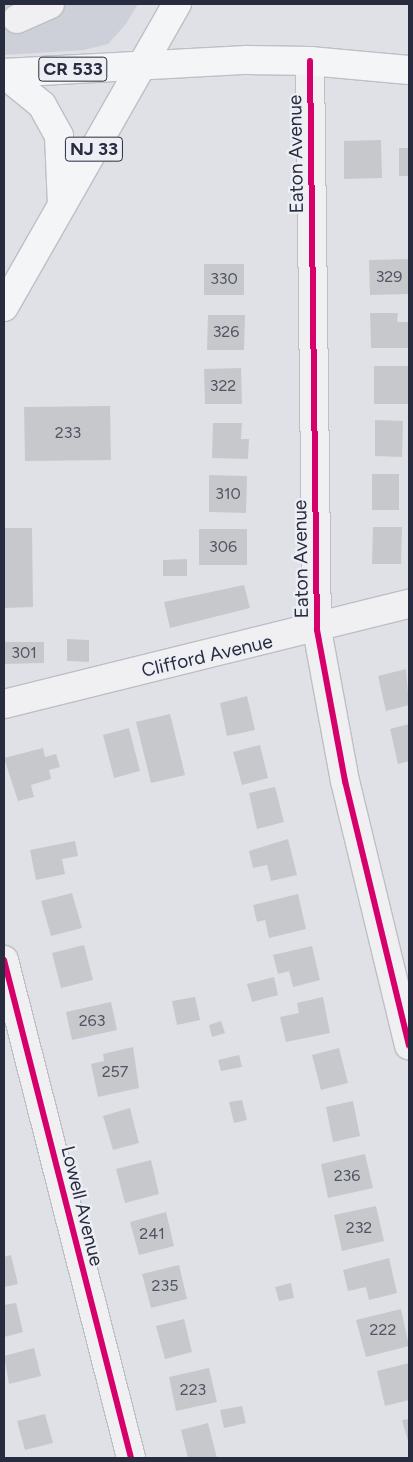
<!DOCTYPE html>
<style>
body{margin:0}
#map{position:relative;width:413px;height:1462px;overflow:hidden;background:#e0e1e6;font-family:Figtree,sans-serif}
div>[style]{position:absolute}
.built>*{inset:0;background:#ced0d9}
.building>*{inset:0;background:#c6c8cc}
.roads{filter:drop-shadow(1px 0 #bebfc4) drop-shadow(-1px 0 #bebfc4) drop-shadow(0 1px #bebfc4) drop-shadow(0 -1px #bebfc4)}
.minor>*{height:28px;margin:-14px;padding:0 14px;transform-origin:14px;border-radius:14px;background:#f0f0f2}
.major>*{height:28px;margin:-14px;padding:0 14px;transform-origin:14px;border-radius:14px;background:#f4f5f6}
.cycleway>*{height:6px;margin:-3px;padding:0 3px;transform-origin:3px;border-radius:3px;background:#d6006c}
span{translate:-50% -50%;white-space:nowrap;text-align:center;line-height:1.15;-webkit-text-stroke:4.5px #edeff5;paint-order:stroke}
.number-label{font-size:16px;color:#505463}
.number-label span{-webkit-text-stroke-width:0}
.shield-label span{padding:1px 4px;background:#edeff5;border:1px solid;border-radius:4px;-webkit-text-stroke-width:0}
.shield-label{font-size:18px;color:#272c3e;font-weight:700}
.street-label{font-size:19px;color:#272c3e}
.frame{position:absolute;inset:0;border:5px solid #272c3e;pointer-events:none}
</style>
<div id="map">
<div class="built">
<i style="clip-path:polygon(4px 4px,138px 4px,126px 24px,108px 44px,84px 50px,4px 55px)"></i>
</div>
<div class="building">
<i style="clip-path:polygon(381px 140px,382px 178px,344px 179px,344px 141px)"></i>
<i style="clip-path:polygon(399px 148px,409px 148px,409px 176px,399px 176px)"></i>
<i style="clip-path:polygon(409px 259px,409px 294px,370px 295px,369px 260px)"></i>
<i style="clip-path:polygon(204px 264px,244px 264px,244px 295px,204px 295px)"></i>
<i style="clip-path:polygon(370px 313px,398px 313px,397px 322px,409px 322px,409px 348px,371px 348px)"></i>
<i style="clip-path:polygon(208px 315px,245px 315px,244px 350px,207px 350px)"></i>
<i style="clip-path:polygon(374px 366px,409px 366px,409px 404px,374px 404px)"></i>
<i style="clip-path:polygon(241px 368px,242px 404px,205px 404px,204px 369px)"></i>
<i style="clip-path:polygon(110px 406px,111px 460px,25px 461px,24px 407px)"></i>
<i style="clip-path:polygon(375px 420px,403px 421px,402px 457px,375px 456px)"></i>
<i style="clip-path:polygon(213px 423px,242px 423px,241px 439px,249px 439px,248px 459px,212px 458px)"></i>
<i style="clip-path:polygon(372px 474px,399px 474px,399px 510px,372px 510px)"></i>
<i style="clip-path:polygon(209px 475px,247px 476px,246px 513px,209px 512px)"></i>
<i style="clip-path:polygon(373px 527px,402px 527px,401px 564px,372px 564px)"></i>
<i style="clip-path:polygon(4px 528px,32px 528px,33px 607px,4px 608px)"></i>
<i style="clip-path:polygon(199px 529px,247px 529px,247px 565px,199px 565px)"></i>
<i style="clip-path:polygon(187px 559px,187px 576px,163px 576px,163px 560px)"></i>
<i style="clip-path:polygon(244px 585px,250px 608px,170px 628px,164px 602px)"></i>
<i style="clip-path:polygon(67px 639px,89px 640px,89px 662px,67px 661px)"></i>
<i style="clip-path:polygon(4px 642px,44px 642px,44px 663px,4px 664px)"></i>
<i style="clip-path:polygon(406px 669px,409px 705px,386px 711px,378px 676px)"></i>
<i style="clip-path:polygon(247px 696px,255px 730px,227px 736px,220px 703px)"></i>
<i style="clip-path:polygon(170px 714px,185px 775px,151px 783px,136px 722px)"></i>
<i style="clip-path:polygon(409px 724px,409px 761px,398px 764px,390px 729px)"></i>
<i style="clip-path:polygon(129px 728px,140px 771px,114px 778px,103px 735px)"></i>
<i style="clip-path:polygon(260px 745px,268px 778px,242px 785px,233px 752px)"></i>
<i style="clip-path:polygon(43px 748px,45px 757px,56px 754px,60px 767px,49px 770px,51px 779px,31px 785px,34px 797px,18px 801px,4px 758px)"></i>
<i style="clip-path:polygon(275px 787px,284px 822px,257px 829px,249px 793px)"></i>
<i style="clip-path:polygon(288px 839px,297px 875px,271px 881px,267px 865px,253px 868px,249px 851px)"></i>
<i style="clip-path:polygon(75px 841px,78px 856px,62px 859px,65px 874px,36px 880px,30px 850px)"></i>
<i style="clip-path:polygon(72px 893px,82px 928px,51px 936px,41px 901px)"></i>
<i style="clip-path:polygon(298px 894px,306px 929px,269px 938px,265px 920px,257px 922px,253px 905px)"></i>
<i style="clip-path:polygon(84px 945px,93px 980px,61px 988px,52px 953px)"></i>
<i style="clip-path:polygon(312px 946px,320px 980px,293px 987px,289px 971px,278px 974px,273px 955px)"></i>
<i style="clip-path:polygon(274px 977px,278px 995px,252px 1002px,247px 984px)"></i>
<i style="clip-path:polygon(195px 997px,200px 1020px,177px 1025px,172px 1001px)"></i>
<i style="clip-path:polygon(323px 997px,330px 1033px,286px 1042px,280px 1017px,299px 1013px,297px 1003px)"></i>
<i style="clip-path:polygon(111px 1002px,117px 1030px,72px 1040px,66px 1012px)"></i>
<i style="clip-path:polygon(221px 1021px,225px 1033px,212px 1037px,209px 1025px)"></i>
<i style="clip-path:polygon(133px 1047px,139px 1088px,98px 1097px,91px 1064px,104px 1061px,103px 1054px)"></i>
<i style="clip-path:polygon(339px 1048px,348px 1083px,321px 1090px,312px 1055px)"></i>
<i style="clip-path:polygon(239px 1055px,242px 1067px,221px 1071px,218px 1060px)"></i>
<i style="clip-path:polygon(242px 1100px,247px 1120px,234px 1123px,229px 1102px)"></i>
<i style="clip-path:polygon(353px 1101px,360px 1136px,333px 1142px,326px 1107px)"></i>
<i style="clip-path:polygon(130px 1108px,139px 1143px,113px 1150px,103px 1116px)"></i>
<i style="clip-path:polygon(365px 1154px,373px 1188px,328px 1198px,321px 1164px)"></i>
<i style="clip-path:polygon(151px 1160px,159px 1194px,125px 1203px,116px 1169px)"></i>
<i style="clip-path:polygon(376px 1206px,384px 1241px,342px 1251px,334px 1215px)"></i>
<i style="clip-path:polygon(166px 1212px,174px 1246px,139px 1255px,130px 1222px)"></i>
<i style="clip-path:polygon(11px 1255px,18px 1284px,4px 1287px,4px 1257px)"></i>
<i style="clip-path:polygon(389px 1258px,397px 1293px,369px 1300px,366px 1287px,348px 1291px,343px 1270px)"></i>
<i style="clip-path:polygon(179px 1265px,187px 1299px,151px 1308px,142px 1274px)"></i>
<i style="clip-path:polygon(291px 1283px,294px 1298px,279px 1301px,275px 1287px)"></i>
<i style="clip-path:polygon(16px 1303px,23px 1332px,4px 1337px,4px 1305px)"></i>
<i style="clip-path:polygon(401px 1309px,409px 1346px,366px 1357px,356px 1320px)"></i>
<i style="clip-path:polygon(184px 1319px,192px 1352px,165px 1359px,156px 1326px)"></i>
<i style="clip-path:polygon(34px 1348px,41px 1376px,9px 1384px,4px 1356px)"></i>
<i style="clip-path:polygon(409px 1363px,409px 1400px,385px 1406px,377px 1371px)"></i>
<i style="clip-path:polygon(209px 1368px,217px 1402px,176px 1411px,169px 1377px)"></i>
<i style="clip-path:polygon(242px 1406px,246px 1423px,224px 1428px,220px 1410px)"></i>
<i style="clip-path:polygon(45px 1414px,53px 1443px,25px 1450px,17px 1421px)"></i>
<i style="clip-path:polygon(409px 1419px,409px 1445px,402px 1420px)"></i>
<i style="clip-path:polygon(208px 1423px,217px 1458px,188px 1458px,181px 1430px)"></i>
</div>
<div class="roads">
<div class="minor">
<i style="left:17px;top:19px;width:36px;rotate:-24deg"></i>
<i style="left:310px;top:61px;width:569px;rotate:89.3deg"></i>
<i style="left:317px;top:630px;width:154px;rotate:79.5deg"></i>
<i style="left:345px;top:781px;width:272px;rotate:76.4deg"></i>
<i style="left:4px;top:704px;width:417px;rotate:-13.9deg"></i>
<i style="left:4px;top:960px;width:514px;rotate:75.69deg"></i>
</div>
<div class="major">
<i style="left:4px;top:73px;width:243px;rotate:-3.1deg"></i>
<i style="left:247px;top:60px;width:63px;rotate:0.9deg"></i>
<i style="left:310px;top:61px;width:99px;rotate:5.2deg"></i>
<i style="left:4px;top:74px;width:49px;rotate:39.2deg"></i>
<i style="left:42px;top:105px;width:35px;rotate:61deg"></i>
<i style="left:59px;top:136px;width:69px;rotate:87.5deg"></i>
<i style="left:4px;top:307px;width:349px;rotate:-60.3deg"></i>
</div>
</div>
<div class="cycleway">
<i style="left:310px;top:61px;width:569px;rotate:89.3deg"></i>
<i style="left:317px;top:630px;width:154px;rotate:79.5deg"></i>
<i style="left:345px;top:781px;width:272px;rotate:76.4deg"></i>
<i style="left:4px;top:960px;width:514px;rotate:75.69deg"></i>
</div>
<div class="number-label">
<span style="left:389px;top:277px">329</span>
<span style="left:224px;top:279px">330</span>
<span style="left:226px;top:332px">326</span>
<span style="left:223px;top:386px">322</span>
<span style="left:68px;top:433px">233</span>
<span style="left:228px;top:494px">310</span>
<span style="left:223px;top:547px">306</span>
<span style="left:24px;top:653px">301</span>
<span style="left:92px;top:1021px">263</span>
<span style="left:115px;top:1072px">257</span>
<span style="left:347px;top:1176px">236</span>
<span style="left:359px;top:1228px">232</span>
<span style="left:152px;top:1234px">241</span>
<span style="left:165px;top:1286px">235</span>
<span style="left:383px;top:1330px">222</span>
<span style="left:193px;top:1390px">223</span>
</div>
<div class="shield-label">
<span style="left:73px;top:69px">CR 533</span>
<span style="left:94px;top:149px">NJ 33</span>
</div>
<div class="street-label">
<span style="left:296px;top:154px;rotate:-91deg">Eaton Avenue</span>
<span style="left:301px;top:559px;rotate:-91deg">Eaton Avenue</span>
<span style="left:207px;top:656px;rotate:-13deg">Clifford Avenue</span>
<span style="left:82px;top:1206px;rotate:76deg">Lowell Avenue</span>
</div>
<div class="frame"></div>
</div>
